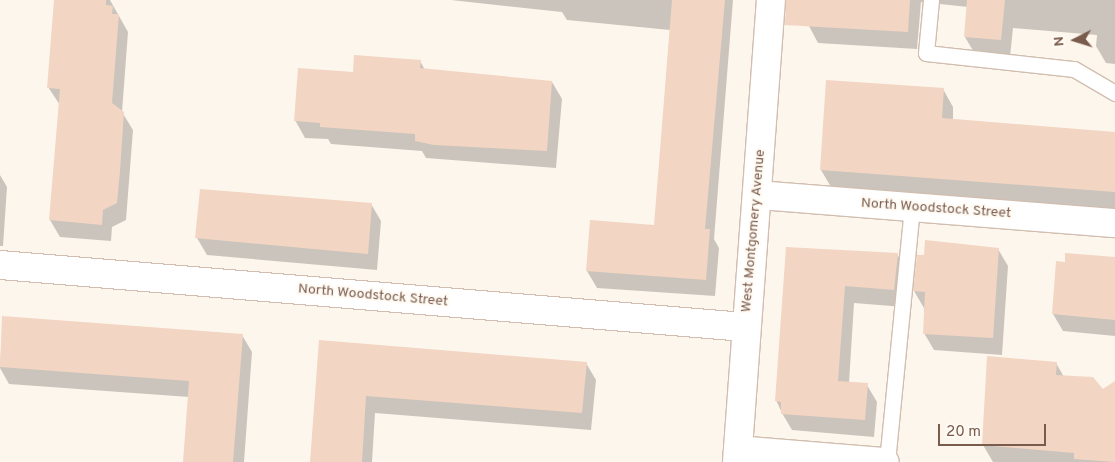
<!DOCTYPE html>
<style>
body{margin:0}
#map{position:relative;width:1115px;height:462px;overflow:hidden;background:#fdf6ec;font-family:Overpass,sans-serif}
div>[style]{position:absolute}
.shadow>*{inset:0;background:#0003}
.building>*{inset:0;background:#f3d5c3}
.roads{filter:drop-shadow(1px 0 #d1beb0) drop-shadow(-1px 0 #d1beb0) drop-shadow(0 1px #d1beb0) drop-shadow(0 -1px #d1beb0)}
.lane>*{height:15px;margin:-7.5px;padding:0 7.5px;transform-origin:7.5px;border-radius:7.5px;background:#fff}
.street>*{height:28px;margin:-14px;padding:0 14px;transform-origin:14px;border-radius:14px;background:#fff}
span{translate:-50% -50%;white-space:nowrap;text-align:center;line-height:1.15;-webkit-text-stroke:4px #fffaf3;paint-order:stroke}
.street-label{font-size:14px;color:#7a5c4d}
.north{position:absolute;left:1050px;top:15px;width:50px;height:50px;-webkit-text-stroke:4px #fffaf3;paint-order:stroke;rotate:265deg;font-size:14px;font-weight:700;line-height:20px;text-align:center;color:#7a5c4d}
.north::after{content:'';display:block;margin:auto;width:18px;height:22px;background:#7a5c4d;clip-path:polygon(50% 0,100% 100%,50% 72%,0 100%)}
.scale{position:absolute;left:938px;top:424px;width:108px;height:22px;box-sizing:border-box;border:2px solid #7a5c4d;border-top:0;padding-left:6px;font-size:15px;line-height:18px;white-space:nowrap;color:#7a5c4d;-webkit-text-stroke:4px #fffaf3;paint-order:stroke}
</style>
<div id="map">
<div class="shadow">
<i style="clip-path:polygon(55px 0,110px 0,128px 32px,122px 112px,133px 130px,126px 220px,112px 227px,111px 241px,60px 237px,50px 220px,60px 105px,48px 87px)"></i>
<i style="clip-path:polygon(451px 0,733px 0,714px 239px,719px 248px,715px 296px,597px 288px,587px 271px,655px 226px,670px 30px,567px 20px,562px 12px)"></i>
<i style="clip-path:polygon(810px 0,1115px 0,1115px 64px,1106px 63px,1096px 46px,1097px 35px,1013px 28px,1010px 57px,975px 54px,965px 37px,968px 7px,921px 2px,917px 49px,818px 43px,809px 26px)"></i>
<i style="clip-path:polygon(420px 61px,425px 70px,552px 82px,562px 99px,556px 168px,426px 158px,422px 151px,331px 144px,328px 139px,305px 138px,295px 120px,354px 74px)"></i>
<i style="clip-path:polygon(943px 89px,953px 107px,953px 120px,1115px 134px,1115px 210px,831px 187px,821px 170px)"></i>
<i style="clip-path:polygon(0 175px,7px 187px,3px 246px,0 246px)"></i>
<i style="clip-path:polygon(371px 204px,381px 221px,377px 270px,207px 255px,197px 238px)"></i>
<i style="clip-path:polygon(788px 248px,897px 254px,907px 271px,904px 307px,854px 303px,849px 383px,867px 385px,877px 402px,874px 437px,792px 430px,782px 413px,776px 400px)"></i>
<i style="clip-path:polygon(998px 249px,1008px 266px,1002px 355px,934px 350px,924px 333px,924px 308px,914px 291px)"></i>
<i style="clip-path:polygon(1115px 258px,1115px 336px,1063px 331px,1053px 314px,1066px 263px)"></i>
<i style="clip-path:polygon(3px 317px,242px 335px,252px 352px,244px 462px,184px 462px,189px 397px,9px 384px,0 368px)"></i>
<i style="clip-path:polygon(320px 341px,586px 363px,596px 380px,591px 430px,375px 413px,372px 462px,311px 462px)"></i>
<i style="clip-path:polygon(1056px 363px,1064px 377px,1102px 390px,1115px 382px,1115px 462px,993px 462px,983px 445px)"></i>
</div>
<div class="building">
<i style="clip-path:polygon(54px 0,106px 0,106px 5px,113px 6px,112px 14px,119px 14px,112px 103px,124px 112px,120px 171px,117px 203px,103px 210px,102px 225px,49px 220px,60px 89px,47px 88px)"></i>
<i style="clip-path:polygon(672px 0,725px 0,705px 229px,710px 229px,706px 280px,586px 271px,590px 220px,654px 225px)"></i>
<i style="clip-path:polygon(786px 0,910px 0,908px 32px,785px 25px)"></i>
<i style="clip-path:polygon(967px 0,1005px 0,1001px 40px,964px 37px)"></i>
<i style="clip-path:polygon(354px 55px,421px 60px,420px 68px,552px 81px,547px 151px,434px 145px,415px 141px,415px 134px,320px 127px,320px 123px,294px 121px,298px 68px,353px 72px)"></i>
<i style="clip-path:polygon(826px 80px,944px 88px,942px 118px,1115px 132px,1115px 192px,820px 170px)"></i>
<i style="clip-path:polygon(200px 189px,372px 203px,368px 254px,195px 238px)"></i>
<i style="clip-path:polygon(925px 240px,999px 248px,993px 338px,923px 334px,925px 292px,913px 291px,917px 255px,924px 255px)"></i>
<i style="clip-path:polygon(786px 247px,898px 253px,894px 290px,845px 286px,838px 381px,868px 383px,865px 420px,781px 414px,781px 402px,775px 401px)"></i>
<i style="clip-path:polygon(1065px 253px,1115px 257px,1115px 320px,1052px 314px,1056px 261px,1065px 262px)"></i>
<i style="clip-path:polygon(2px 316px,243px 334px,233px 462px,183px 462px,189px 381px,0 367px)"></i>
<i style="clip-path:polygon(319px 340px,587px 362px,582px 413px,366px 396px,362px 462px,310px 462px)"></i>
<i style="clip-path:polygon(987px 356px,1057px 362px,1056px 375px,1093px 377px,1103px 389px,1115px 381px,1115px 462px,1074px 459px,1074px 453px,982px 445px)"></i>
</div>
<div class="roads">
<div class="lane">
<i style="left:931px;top:0;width:53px;rotate:95.4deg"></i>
<i style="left:926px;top:53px;width:149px;rotate:6.2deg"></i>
<i style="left:1074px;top:69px;width:48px;rotate:30.3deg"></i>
<i style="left:887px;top:462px;width:256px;rotate:-84.4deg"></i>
</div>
<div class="street">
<i style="left:758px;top:195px;width:358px;rotate:4.5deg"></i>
<i style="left:0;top:265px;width:748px;rotate:4.76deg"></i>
<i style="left:738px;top:450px;width:147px;rotate:4.7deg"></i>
<i style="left:737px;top:462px;width:463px;rotate:-85.8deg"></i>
</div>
</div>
<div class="street-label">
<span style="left:936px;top:209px;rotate:4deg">North Woodstock Street</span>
<span style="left:754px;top:231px;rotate:-85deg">West Montgomery Avenue</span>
<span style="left:373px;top:296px;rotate:5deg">North Woodstock Street</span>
</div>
<div class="north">N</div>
<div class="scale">20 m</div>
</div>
